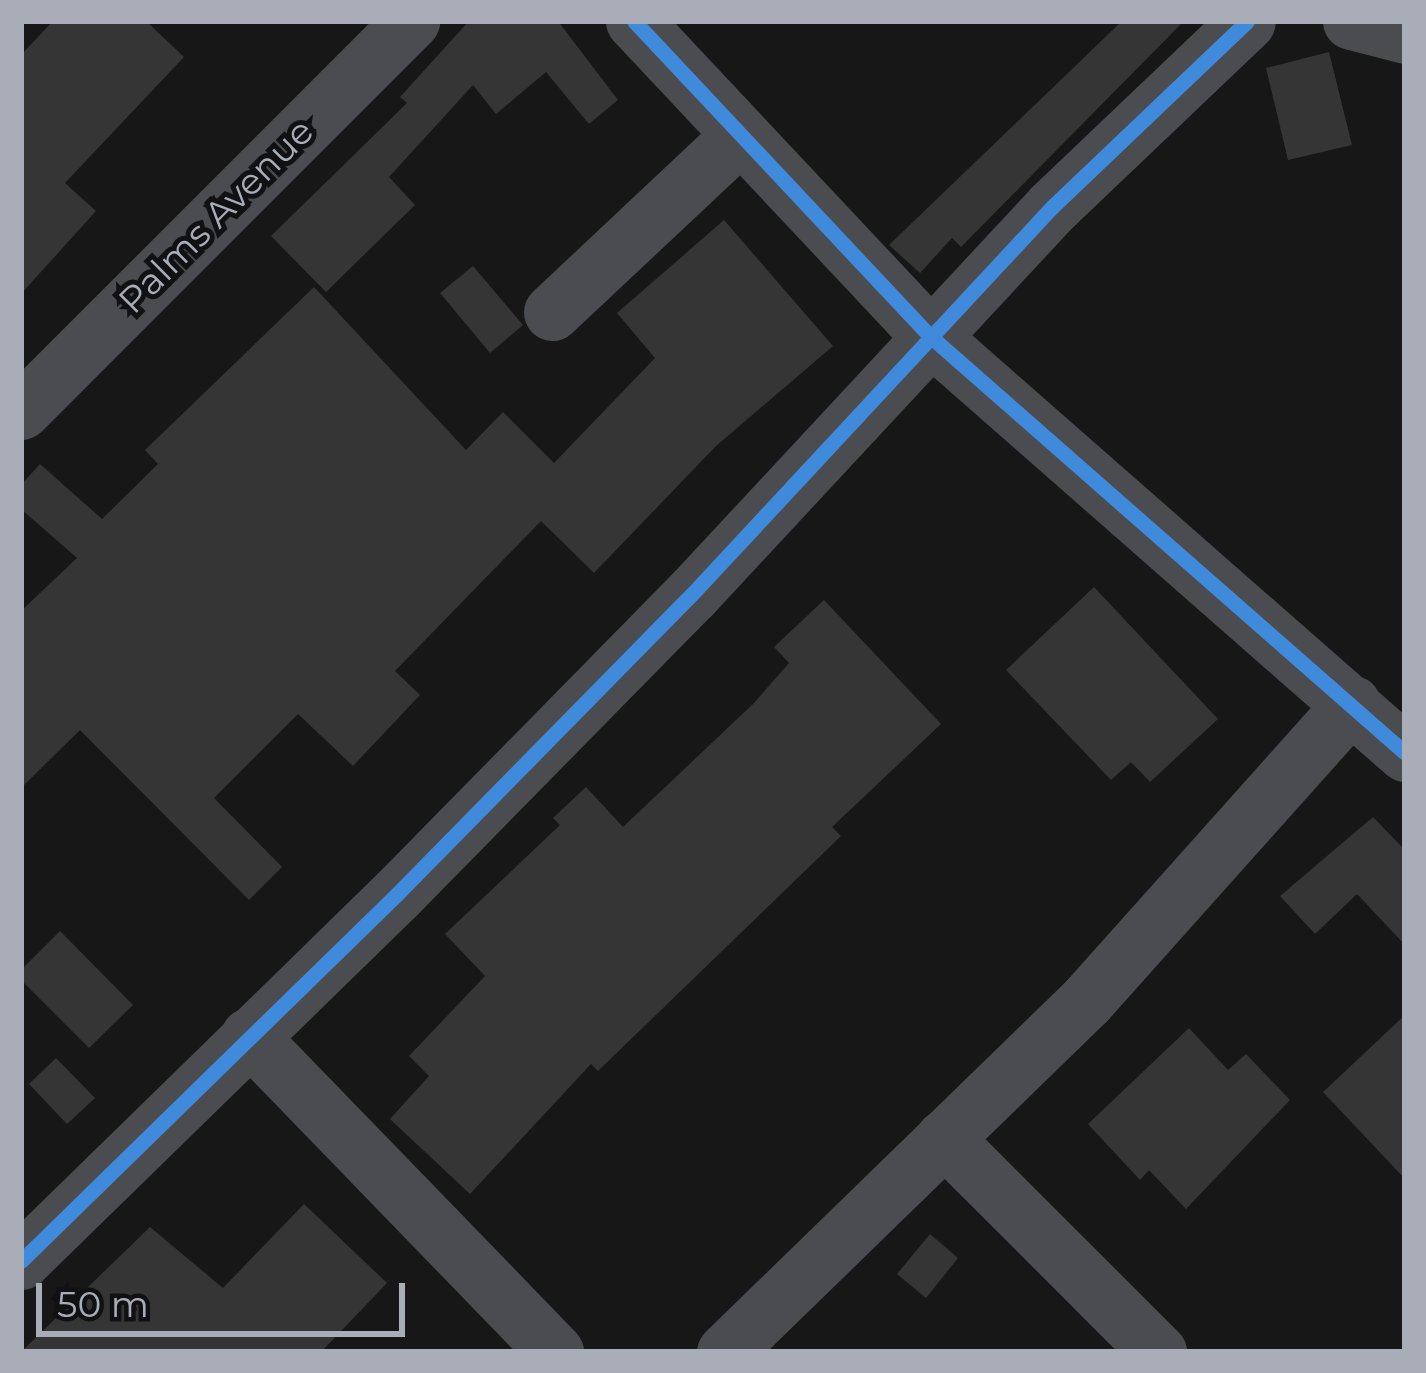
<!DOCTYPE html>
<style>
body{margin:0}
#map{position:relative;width:1426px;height:1373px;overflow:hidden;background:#171717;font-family:Montserrat,sans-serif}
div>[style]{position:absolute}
.building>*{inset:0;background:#353536}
.minor>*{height:57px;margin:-28.5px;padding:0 28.5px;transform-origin:28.5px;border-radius:28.5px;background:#4b4c50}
.cycleway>*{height:15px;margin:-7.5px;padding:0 7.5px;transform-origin:7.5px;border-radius:7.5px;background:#408adc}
span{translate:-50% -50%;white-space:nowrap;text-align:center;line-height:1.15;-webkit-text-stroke:10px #111113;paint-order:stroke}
.street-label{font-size:36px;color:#a8adb8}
.frame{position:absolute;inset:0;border:24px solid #a8adb8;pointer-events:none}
.scale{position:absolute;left:36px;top:1283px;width:369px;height:54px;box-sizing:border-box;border:6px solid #a8adb8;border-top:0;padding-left:15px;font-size:36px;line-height:42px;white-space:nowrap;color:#a8adb8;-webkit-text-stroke:9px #111113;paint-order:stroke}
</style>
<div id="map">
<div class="building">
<i style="clip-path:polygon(53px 21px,146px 21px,184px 57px,65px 183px,96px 211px,21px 294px,21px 55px)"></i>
<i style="clip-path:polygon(469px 21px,558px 21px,618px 100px,589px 124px,546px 72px,496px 114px,473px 85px,389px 177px,415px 205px,326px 292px,271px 236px,407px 103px,400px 97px)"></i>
<i style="clip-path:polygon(1122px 21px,1184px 21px,961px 247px,952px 238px,920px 273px,889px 245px)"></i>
<i style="clip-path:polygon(1329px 52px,1352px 145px,1288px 160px,1266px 68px)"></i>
<i style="clip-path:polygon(724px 220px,833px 346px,716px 446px,594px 573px,541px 521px,395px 671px,420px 695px,353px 766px,298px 714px,214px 798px,282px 867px,249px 900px,80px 730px,21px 788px,21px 611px,77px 558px,21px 509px,21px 485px,40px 464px,102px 519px,158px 464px,145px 450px,314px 287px,466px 450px,503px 412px,554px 463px,655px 358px,617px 313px)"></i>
<i style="clip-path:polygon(473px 266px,523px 325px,490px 353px,440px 293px)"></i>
<i style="clip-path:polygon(1094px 587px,1218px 719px,1150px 782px,1131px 762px,1111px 780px,1006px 670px)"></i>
<i style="clip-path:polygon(824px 600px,941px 724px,832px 827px,841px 836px,598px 1071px,591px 1064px,470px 1194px,390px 1119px,429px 1076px,409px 1056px,485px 976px,445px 934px,560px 825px,553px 818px,586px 787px,623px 827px,753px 704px,789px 663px,774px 647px)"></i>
<i style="clip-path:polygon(1373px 817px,1405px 850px,1405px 945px,1357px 894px,1315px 934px,1280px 896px)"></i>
<i style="clip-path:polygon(60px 931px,133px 1005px,89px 1048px,21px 980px,21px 970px)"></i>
<i style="clip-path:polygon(1405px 1015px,1405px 1179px,1323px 1092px)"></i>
<i style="clip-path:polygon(1189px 1028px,1228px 1070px,1246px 1054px,1290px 1100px,1186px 1209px,1149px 1170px,1140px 1180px,1088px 1124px)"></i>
<i style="clip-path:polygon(56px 1058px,95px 1098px,67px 1124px,29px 1084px)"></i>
<i style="clip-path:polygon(304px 1204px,387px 1283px,321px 1352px,21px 1352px,150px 1227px,223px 1288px)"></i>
<i style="clip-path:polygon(930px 1234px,958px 1258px,926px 1298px,897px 1274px)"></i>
</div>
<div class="minor">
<i style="left:634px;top:21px;width:432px;rotate:46.8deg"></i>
<i style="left:930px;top:336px;width:632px;rotate:41.28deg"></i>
<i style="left:1351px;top:21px;width:56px;rotate:14.5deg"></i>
<i style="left:552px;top:312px;width:254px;rotate:-43.2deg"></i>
<i style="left:21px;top:411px;width:552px;rotate:-45deg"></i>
<i style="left:249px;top:1036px;width:440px;rotate:45.9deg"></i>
<i style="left:944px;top:1138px;width:303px;rotate:45deg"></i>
<i style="left:21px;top:1261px;width:525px;rotate:-44.31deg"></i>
<i style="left:397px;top:894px;width:421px;rotate:-45.5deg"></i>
<i style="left:692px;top:594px;width:529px;rotate:-47.07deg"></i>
<i style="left:1052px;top:207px;width:269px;rotate:-43.6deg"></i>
<i style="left:725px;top:1352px;width:504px;rotate:-44.2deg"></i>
<i style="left:1086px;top:1001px;width:399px;rotate:-48.2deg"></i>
</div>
<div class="cycleway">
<i style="left:634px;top:21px;width:432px;rotate:46.8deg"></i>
<i style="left:930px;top:336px;width:632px;rotate:41.28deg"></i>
<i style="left:21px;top:1261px;width:525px;rotate:-44.31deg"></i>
<i style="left:397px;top:894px;width:421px;rotate:-45.5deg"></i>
<i style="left:692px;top:594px;width:529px;rotate:-47.07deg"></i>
<i style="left:1052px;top:207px;width:269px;rotate:-43.6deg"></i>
</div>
<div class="street-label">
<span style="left:216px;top:216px;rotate:-45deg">Palms Avenue</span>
</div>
<div class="frame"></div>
<div class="scale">50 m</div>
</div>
